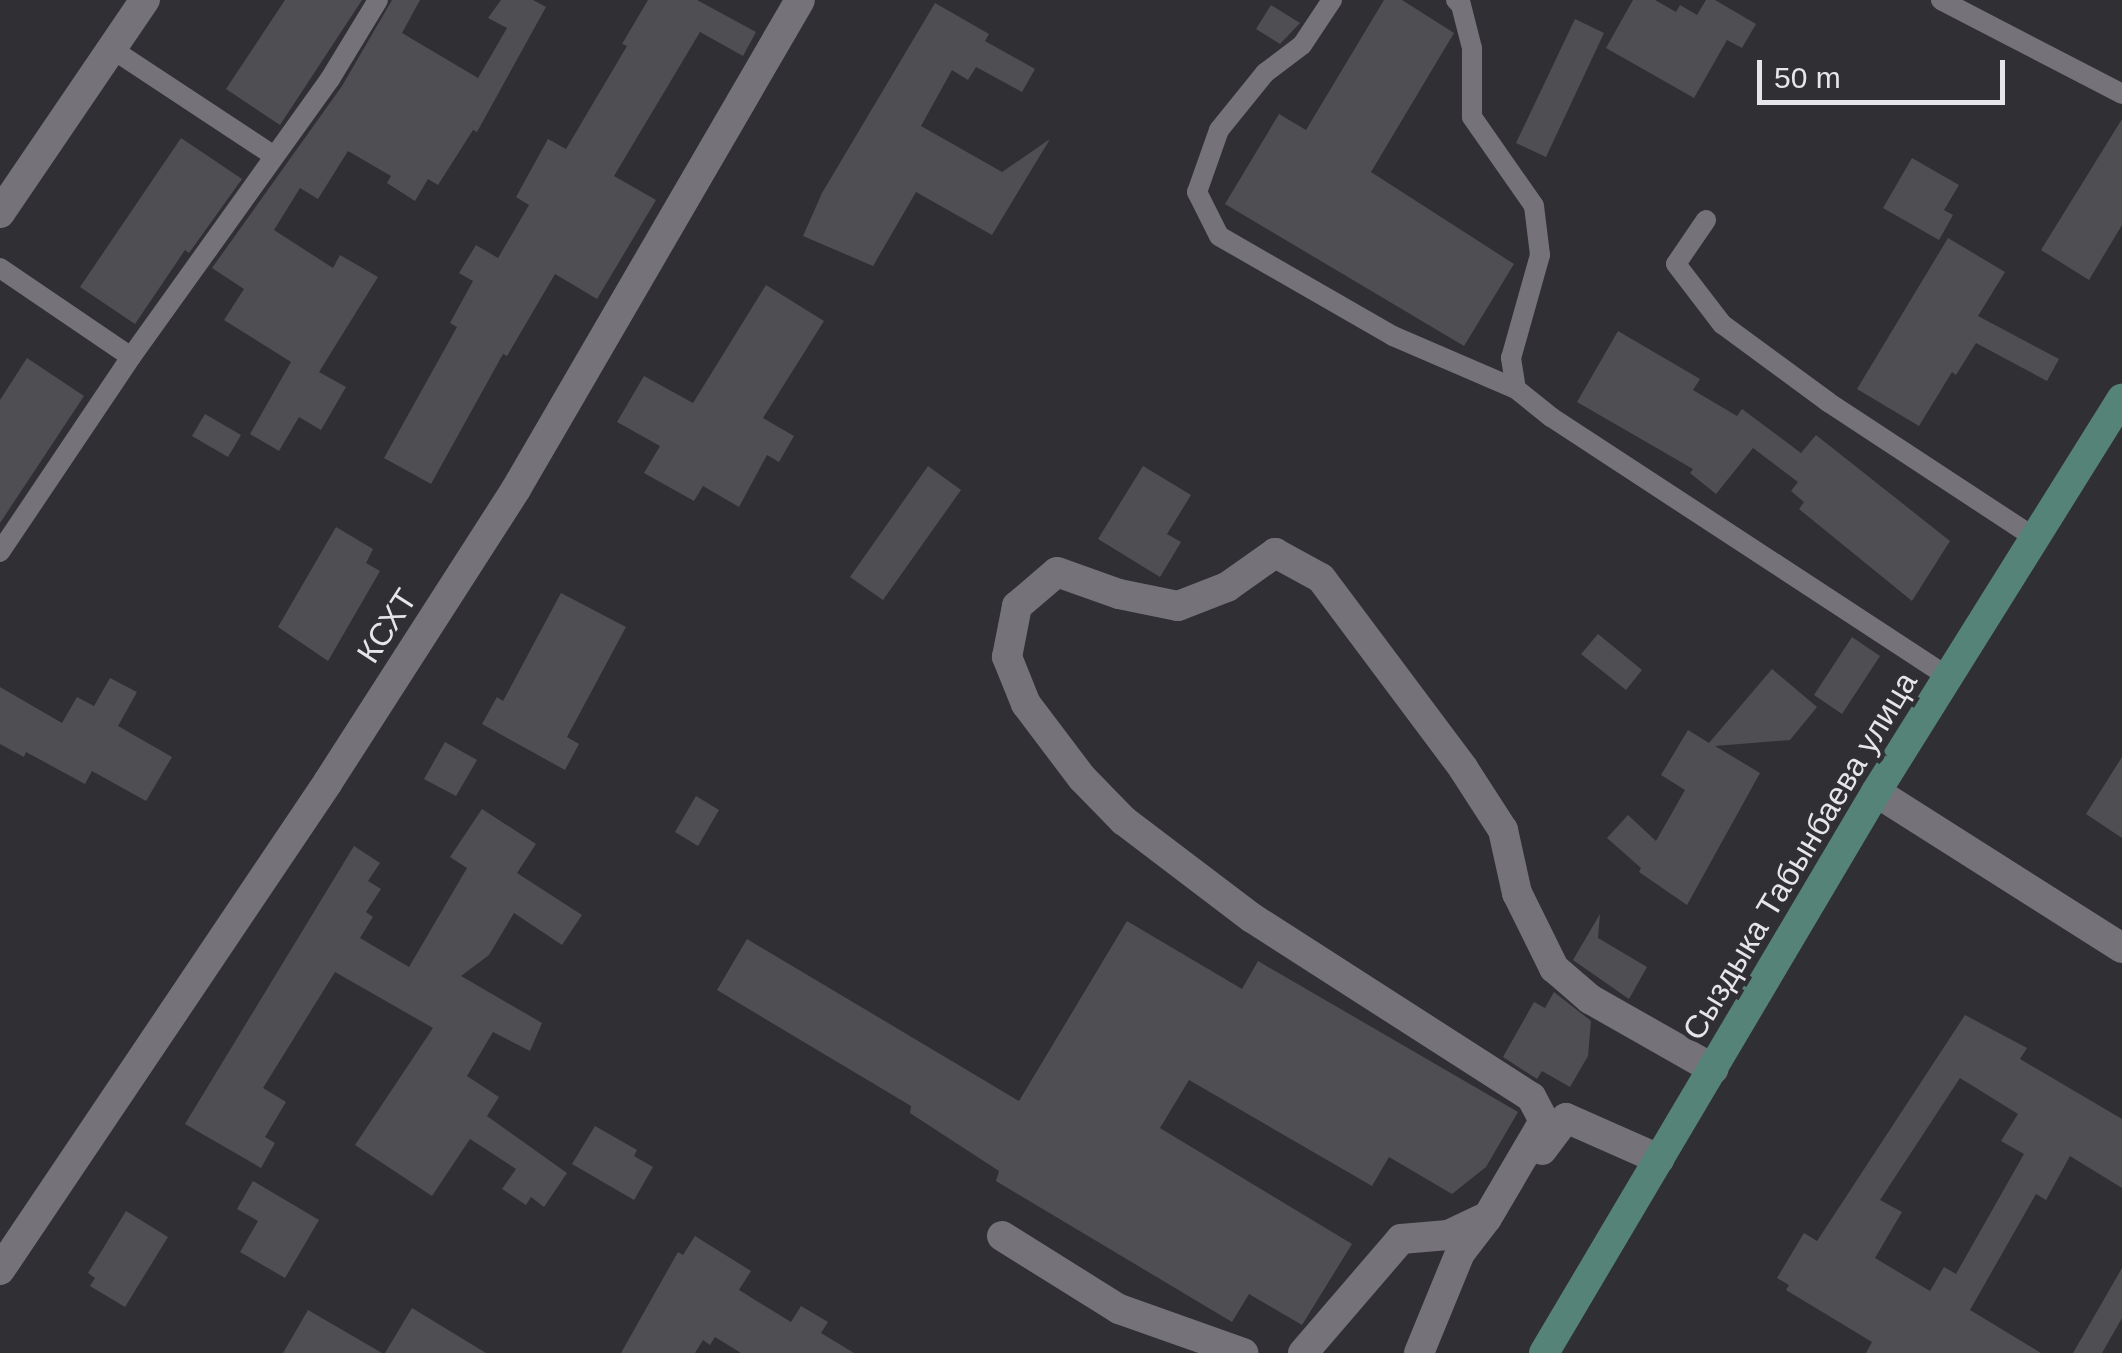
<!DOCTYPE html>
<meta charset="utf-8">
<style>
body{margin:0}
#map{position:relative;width:2122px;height:1353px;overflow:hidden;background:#302f34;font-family:Arial,sans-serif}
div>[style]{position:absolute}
.building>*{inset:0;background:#4f4e53}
.lane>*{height:20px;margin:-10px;padding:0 10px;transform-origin:10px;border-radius:10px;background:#757379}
.street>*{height:30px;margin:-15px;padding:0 15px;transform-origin:15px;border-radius:15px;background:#757379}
.secondary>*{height:30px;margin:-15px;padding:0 15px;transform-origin:15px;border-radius:15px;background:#558378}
span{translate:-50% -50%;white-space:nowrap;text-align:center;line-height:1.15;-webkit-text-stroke:9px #302f34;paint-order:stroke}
.street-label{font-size:32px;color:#e6e5e9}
.scale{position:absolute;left:1757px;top:60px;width:248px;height:45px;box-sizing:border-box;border:5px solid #e6e5e9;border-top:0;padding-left:12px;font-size:30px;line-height:35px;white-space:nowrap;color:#e6e5e9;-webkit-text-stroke:8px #302f34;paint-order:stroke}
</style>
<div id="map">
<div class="building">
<i style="clip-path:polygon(285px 0,362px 0,280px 125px,226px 89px)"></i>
<i style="clip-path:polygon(392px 0,420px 0,402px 33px,478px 78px,507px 28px,488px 18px,501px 0,533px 0,546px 7px,477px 132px,473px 130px,438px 185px,428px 179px,415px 201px,387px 183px,391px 176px,348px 151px,318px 199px,300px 188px,274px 230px,333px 268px,340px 255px,378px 277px,319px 372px,346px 387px,321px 430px,299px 417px,279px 451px,250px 434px,291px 362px,224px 320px,244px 289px,212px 268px,342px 86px)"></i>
<i style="clip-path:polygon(648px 0,697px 0,756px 32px,743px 56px,700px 32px,614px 176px,656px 200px,597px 299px,555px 274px,507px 356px,503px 354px,431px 484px,384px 458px,457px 327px,450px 323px,473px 281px,459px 273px,476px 245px,498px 258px,529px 205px,516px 197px,548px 139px,566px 149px,627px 46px,622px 44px)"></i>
<i style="clip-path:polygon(1384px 0,1402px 0,1454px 33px,1371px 172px,1514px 264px,1464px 346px,1225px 204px,1279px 114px,1306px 130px)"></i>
<i style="clip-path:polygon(1633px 0,1655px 0,1676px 12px,1680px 5px,1697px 15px,1706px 0,1715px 0,1756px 24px,1742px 48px,1727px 40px,1694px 98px,1606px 48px)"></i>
<i style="clip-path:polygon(935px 3px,989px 34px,985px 41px,1035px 69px,1022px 92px,976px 67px,968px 80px,952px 70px,921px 126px,1002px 172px,1050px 139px,992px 235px,916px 192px,873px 266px,803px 236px,822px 193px)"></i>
<i style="clip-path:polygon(1271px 5px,1300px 23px,1280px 44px,1256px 29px)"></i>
<i style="clip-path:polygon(1575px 19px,1604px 33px,1546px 157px,1516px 143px)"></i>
<i style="clip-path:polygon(2122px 119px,2122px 225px,2089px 280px,2041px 250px)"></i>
<i style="clip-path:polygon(181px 138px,242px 179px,189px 253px,185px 250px,135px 324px,80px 287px)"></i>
<i style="clip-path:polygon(1912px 158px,1959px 185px,1944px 210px,1953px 215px,1939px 240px,1883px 208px)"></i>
<i style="clip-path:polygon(1948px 238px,2005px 272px,1978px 316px,2059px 359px,2047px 381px,1976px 343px,1956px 375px,1952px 372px,1919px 426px,1857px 389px)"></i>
<i style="clip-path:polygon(766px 285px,824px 321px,763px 418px,794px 436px,779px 462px,767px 455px,739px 507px,703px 486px,694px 501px,644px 473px,660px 446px,617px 422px,644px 376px,693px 403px)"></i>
<i style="clip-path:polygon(1618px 331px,1700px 379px,1693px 390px,1737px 416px,1742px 409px,1801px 453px,1816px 435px,1950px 541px,1912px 601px,1799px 509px,1804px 502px,1791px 491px,1798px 482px,1753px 448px,1716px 494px,1690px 473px,1693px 469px,1577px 402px)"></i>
<i style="clip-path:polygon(27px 358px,84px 396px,0 523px,0 400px)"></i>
<i style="clip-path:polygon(205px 414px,241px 435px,228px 457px,192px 436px)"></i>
<i style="clip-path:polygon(928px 466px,961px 490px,883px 600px,850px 577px)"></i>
<i style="clip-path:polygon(1143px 466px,1191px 495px,1167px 534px,1181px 542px,1160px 577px,1098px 539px)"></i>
<i style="clip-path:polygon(336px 527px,373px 549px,366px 563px,380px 571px,328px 661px,278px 627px)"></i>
<i style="clip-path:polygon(561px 593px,626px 627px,567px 737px,579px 744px,565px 770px,482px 724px,497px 697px,503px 701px)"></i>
<i style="clip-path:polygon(1598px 634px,1642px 670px,1626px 690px,1581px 654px)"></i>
<i style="clip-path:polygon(1852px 637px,1880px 656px,1842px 714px,1814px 695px)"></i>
<i style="clip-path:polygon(1772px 669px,1817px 707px,1790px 740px,1715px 746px,1760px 773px,1687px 905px,1639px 872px,1641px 868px,1607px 838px,1628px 815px,1656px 841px,1685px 790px,1661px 775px,1688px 730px,1709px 743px)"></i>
<i style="clip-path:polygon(110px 678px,137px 692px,118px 726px,172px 757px,146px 801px,92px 771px,85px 784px,26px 752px,24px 757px,0 744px,0 687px,62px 723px,77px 697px,94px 706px)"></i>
<i style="clip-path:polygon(445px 742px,477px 760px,456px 796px,424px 779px)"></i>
<i style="clip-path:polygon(2122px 757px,2122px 838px,2086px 814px)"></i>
<i style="clip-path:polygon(696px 796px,719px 810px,698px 846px,675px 832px)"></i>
<i style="clip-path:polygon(482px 809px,536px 844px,517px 873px,582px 915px,562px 945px,514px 913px,489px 955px,461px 976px,542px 1023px,530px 1051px,493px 1032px,467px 1076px,499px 1097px,487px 1116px,567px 1173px,544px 1207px,531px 1197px,526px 1205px,502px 1189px,516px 1169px,470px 1139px,432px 1196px,355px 1145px,433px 1028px,335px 972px,263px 1088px,286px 1102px,265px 1137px,275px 1143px,261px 1168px,185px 1124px,354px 846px,380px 863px,368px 881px,381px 889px,366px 912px,373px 917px,360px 938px,409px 967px,467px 868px,450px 857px)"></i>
<i style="clip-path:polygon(1600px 914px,1598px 938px,1647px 967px,1629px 999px,1573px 960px)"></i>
<i style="clip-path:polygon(1127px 921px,1242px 989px,1258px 961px,1518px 1112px,1486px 1167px,1452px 1194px,1389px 1157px,1372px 1186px,1189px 1080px,1160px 1128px,1352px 1244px,1302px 1325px,1249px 1294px,1232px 1322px,996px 1181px,999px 1171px,910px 1113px,911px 1106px,717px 990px,747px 939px,1019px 1101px)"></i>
<i style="clip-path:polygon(1554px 992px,1591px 1021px,1588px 1056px,1570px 1087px,1542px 1071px,1537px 1079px,1503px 1057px,1534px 1002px,1545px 1008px)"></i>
<i style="clip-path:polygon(evenodd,1965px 1015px,2027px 1048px,2020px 1059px,2122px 1119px,2122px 1188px,2070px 1156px,2046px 1200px,2036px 1194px,1970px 1310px,2041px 1353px,1866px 1353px,1872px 1342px,1786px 1290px,1789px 1285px,1777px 1278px,1804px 1233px,1817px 1241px,1965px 1015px,1960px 1078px,2018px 1114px,2001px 1141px,2024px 1154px,1956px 1274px,1944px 1267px,1930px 1291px,1875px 1258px,1902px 1212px,1880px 1200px,1960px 1078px)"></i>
<i style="clip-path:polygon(595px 1126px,637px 1150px,634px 1156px,653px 1167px,634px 1200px,572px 1164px)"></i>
<i style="clip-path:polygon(253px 1181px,319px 1220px,285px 1278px,240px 1252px,258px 1221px,237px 1209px)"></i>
<i style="clip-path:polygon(126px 1211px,168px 1237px,125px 1307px,90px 1286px,95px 1278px,88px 1273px)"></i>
<i style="clip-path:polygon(695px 1236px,751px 1271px,739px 1290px,791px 1322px,801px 1306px,828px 1322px,821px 1333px,854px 1353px,741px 1353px,715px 1337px,710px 1345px,703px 1340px,695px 1353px,621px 1353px,678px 1252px,683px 1255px)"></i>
<i style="clip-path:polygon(2122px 1268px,2122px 1318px,2102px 1353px,2073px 1353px)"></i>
<i style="clip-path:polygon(412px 1308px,486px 1353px,385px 1353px)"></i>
<i style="clip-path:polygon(308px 1310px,382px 1353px,283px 1353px)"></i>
</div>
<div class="lane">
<i style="left:1332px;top:0;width:54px;rotate:123.7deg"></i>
<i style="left:1302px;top:45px;width:46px;rotate:142.9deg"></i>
<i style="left:1265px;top:73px;width:73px;rotate:128.9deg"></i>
<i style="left:1219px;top:130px;width:66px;rotate:109.5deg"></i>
<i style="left:1197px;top:192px;width:49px;rotate:63.4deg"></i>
<i style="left:1219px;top:236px;width:201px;rotate:29.9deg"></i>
<i style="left:1393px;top:336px;width:134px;rotate:23.3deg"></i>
<i style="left:1516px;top:389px;width:45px;rotate:38.7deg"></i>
<i style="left:1551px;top:417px;width:475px;rotate:33.2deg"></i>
<i style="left:1456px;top:0;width:7px;rotate:45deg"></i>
<i style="left:1461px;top:5px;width:44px;rotate:75.7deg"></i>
<i style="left:1472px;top:48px;width:69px;rotate:90deg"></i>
<i style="left:1472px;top:117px;width:108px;rotate:55.1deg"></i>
<i style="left:1534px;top:206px;width:49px;rotate:83deg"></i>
<i style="left:1540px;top:255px;width:107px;rotate:105.7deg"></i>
<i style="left:1511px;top:358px;width:31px;rotate:81deg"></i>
<i style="left:1941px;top:0;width:204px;rotate:27.4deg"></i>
<i style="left:112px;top:49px;width:194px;rotate:33.4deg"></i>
<i style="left:1706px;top:220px;width:53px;rotate:124.3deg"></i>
<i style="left:1676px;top:264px;width:76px;rotate:52.5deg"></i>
<i style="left:1722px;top:324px;width:132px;rotate:36.3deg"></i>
<i style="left:1828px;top:402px;width:248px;rotate:33.3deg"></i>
<i style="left:0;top:268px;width:158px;rotate:34.2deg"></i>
<i style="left:0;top:552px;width:235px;rotate:-56.1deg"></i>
<i style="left:131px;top:357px;width:342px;rotate:-54.4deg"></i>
<i style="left:330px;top:79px;width:92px;rotate:-58.7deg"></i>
</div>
<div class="street">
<i style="left:0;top:213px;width:258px;rotate:-55.8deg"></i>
<i style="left:1876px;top:792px;width:291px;rotate:32.4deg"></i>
<i style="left:1542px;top:1150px;width:40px;rotate:-53deg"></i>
<i style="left:1566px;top:1118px;width:102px;rotate:23.8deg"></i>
<i style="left:1002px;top:1236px;width:138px;rotate:32deg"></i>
<i style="left:1119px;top:1309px;width:132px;rotate:19.5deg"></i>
<i style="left:0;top:1270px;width:588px;rotate:-56.09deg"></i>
<i style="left:328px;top:782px;width:348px;rotate:-57.3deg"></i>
<i style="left:516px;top:489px;width:565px;rotate:-59.85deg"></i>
<i style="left:1303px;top:1353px;width:150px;rotate:-49.3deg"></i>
<i style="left:1401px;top:1239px;width:47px;rotate:-4.9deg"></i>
<i style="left:1448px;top:1235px;width:38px;rotate:-25deg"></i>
<i style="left:1419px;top:1353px;width:108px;rotate:-67.7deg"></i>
<i style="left:1460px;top:1253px;width:44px;rotate:-52.4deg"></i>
<i style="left:1487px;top:1218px;width:113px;rotate:-59.6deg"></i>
<i style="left:1544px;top:1121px;width:27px;rotate:-118deg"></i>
<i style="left:1531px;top:1097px;width:331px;rotate:-147.3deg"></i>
<i style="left:1252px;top:918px;width:161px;rotate:-142.8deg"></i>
<i style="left:1124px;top:821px;width:60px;rotate:-134.3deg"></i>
<i style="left:1082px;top:778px;width:93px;rotate:-127.1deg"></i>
<i style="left:1026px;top:704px;width:51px;rotate:-112deg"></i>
<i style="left:1007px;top:657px;width:52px;rotate:-78.9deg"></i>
<i style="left:1017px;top:606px;width:52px;rotate:-40.4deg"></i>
<i style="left:1057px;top:572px;width:66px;rotate:19.5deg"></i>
<i style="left:1119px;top:594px;width:60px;rotate:11.5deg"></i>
<i style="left:1178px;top:606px;width:53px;rotate:-21.2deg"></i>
<i style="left:1227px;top:587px;width:59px;rotate:-35.3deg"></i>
<i style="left:1275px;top:553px;width:52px;rotate:28.5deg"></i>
<i style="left:1321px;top:578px;width:237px;rotate:53.2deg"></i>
<i style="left:1463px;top:768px;width:74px;rotate:57.2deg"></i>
<i style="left:1503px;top:830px;width:65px;rotate:77.5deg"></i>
<i style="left:1517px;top:893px;width:84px;rotate:63.7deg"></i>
<i style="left:1554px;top:968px;width:48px;rotate:40.7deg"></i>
<i style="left:1590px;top:999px;width:142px;rotate:29.6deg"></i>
</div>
<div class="secondary">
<i style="left:1544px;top:1353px;width:652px;rotate:-59.38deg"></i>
<i style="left:1876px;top:792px;width:464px;rotate:-58deg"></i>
</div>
<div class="street-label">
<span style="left:387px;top:626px;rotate:-57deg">КСХТ</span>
<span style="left:1800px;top:856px;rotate:-59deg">Сыздыка Табынбаева улица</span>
</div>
<div class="scale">50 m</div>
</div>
